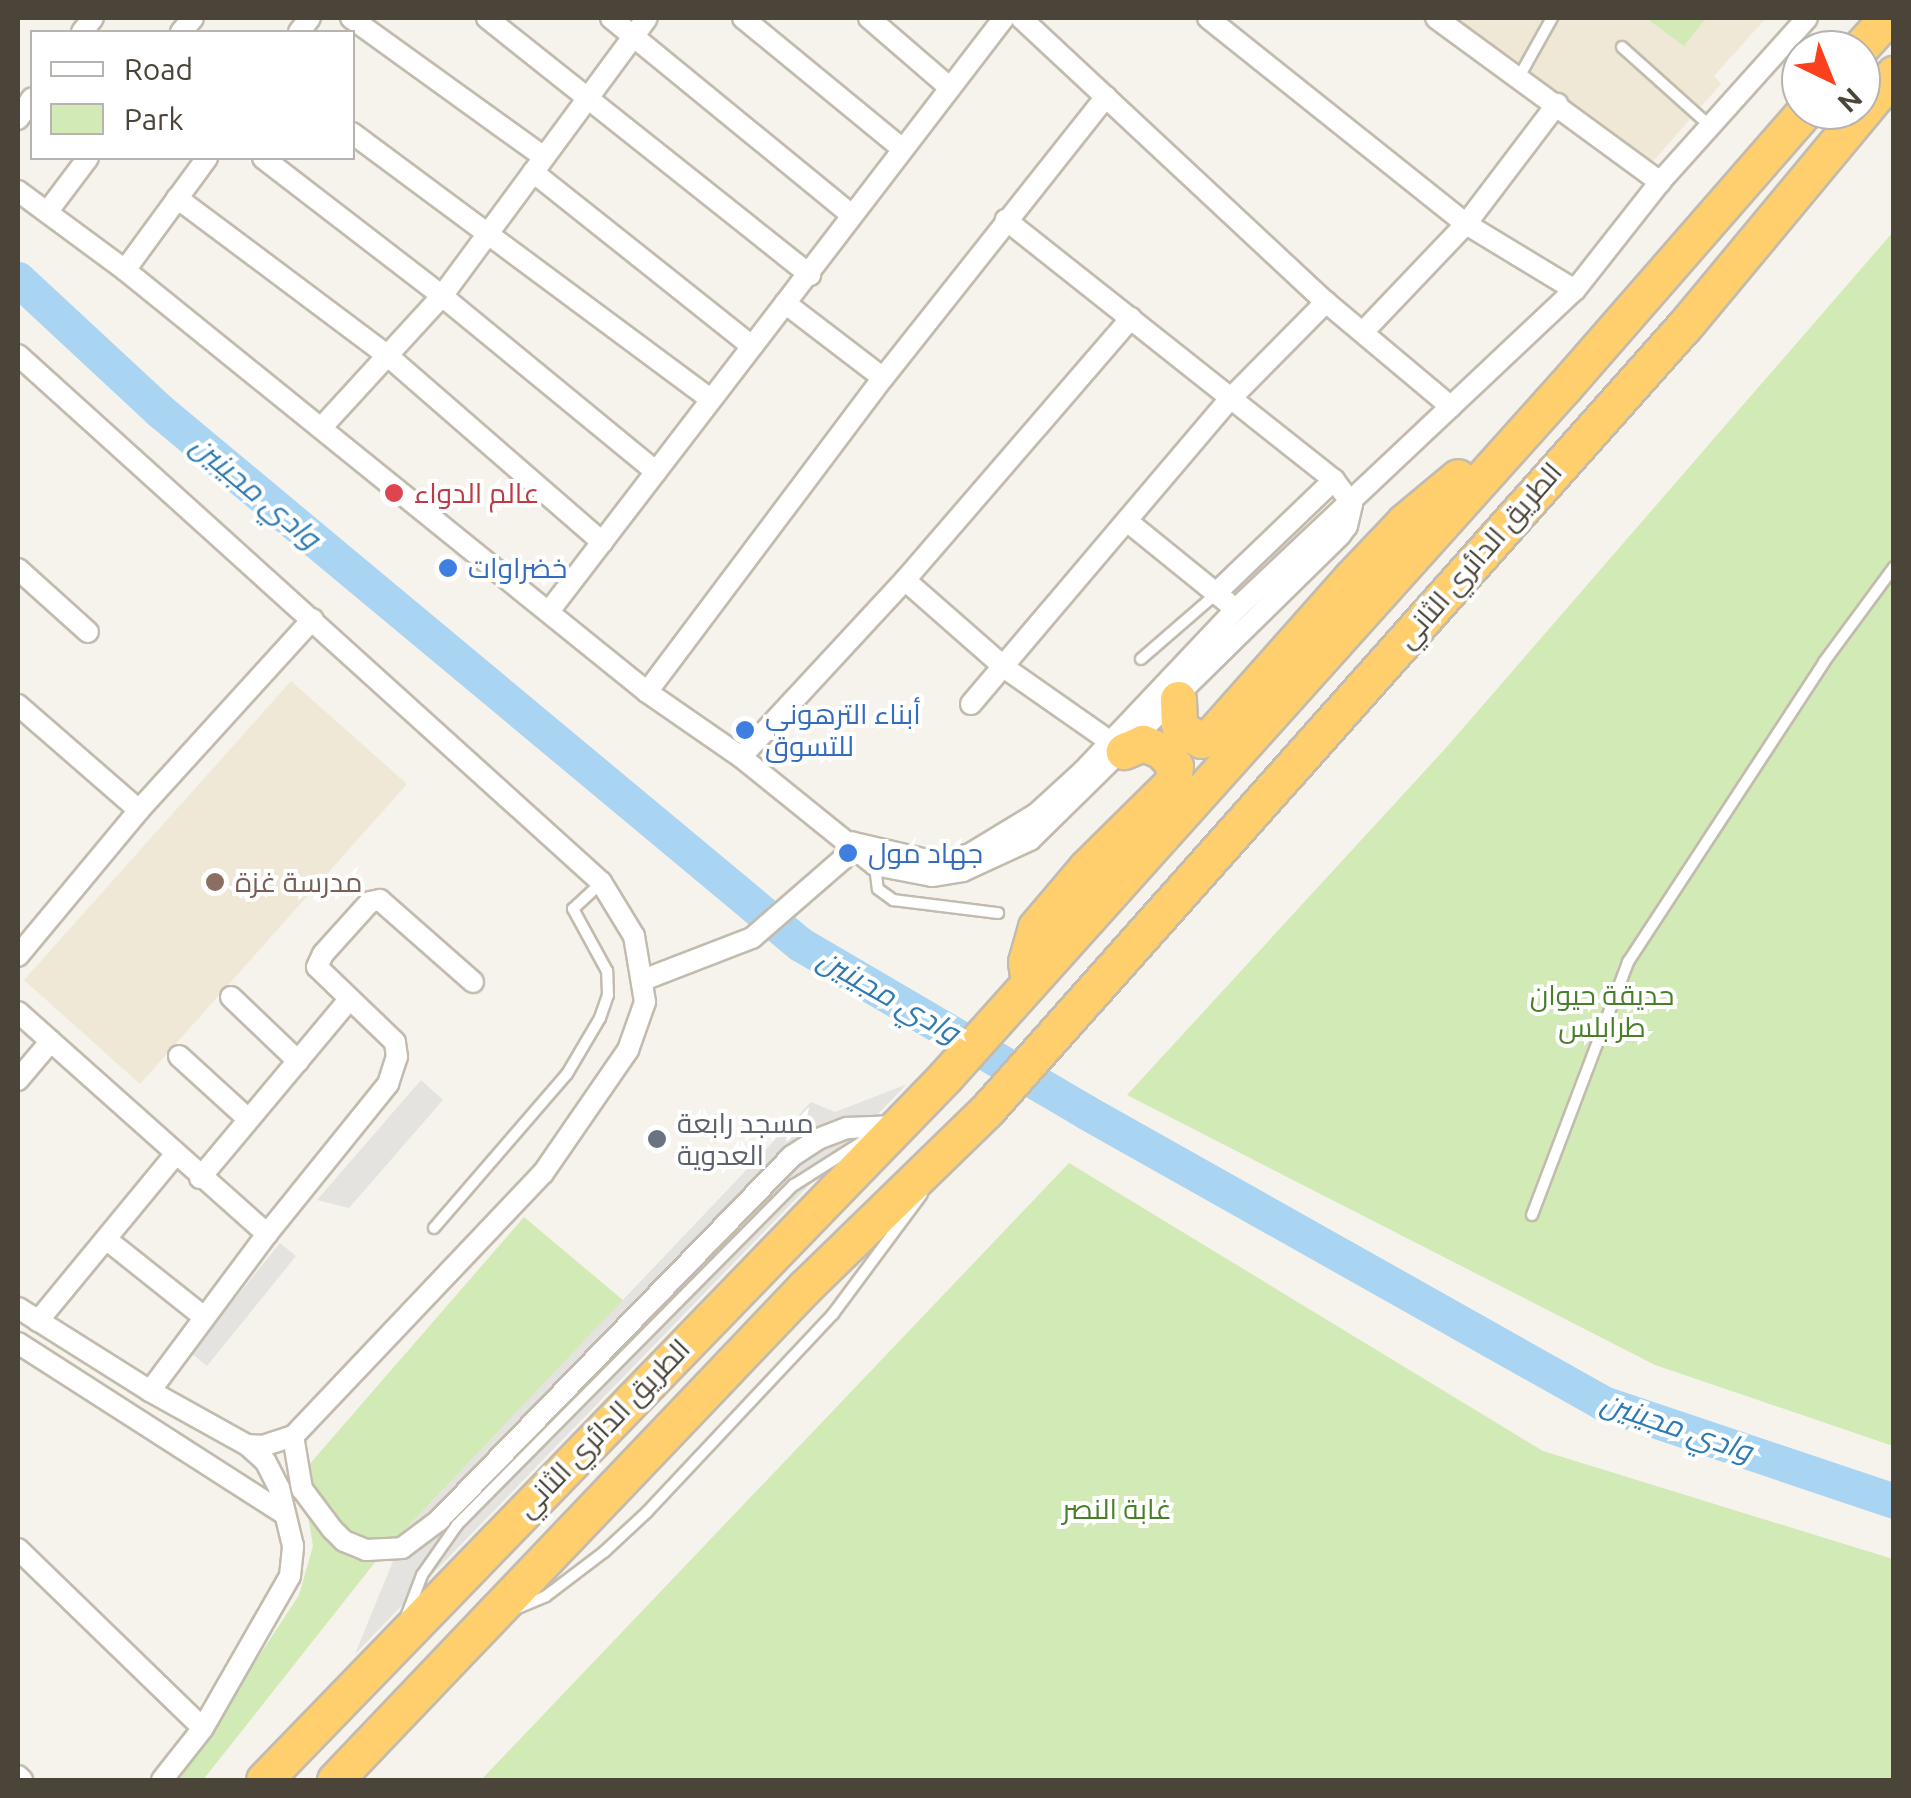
<!DOCTYPE html>
<meta charset="utf-8">
<style>
body{margin:0}
#map{position:relative;width:1911px;height:1798px;overflow:hidden;background:#f6f3ec;font-family:Ubuntu,Cairo,sans-serif}
div>[style]{position:absolute}
.education>*{inset:0;background:#efe8d6}
.green>*{inset:0;background:#d2eab5}
.parking>*{inset:0;background:#e5e3e0}
.river>*{height:35px;margin:-17.5px;padding:0 17.5px;transform-origin:17.5px;border-radius:17.5px;background:#a9d4f2}
.roads{filter:drop-shadow(2px 0 #c2bbae) drop-shadow(-2px 0 #c2bbae) drop-shadow(0 2px #c2bbae) drop-shadow(0 -2px #c2bbae)}
.lane>*{height:10px;margin:-5px;padding:0 5px;transform-origin:5px;border-radius:5px;background:#fff}
.street>*{height:20px;margin:-10px;padding:0 10px;transform-origin:10px;border-radius:10px;background:#fff}
.highway>*{height:35px;margin:-17.5px;padding:0 17.5px;transform-origin:17.5px;border-radius:17.5px;background:#ffcf6e}
.dots>*{width:28px;height:28px;translate:-50% -50%;box-sizing:border-box;border:5px solid #fff;border-radius:50%}
span{translate:-50% -50%;white-space:nowrap;text-align:center;line-height:1.15;-webkit-text-stroke:8px #fff;paint-order:stroke}
.health-label{font-size:28px;color:#be3a42}
.left{translate:0 -50%;text-align:left}
.street-label{font-size:28px;color:#4b4439}
.shop-label{font-size:28px;color:#366cbe}
.education-label{font-size:28px;color:#785e54}
.park-label{font-size:28px;color:#4a7f2a}
.worship-label{font-size:28px;color:#5b616d}
.water-label{font-size:30px;color:#2e7ab2;font-style:italic}
.frame{position:absolute;inset:0;border:20px solid #4b4439;pointer-events:none}
.legend{position:absolute;left:30px;top:30px;width:325px;height:130px;box-sizing:border-box;background:#fff;border:2px solid #b7b4b0;margin:0;padding:12px 18px;list-style:none;font-size:30px;color:#4b4439}
.legend li{display:flex;align-items:center;gap:20px;height:50px}
.legend b{width:50px;border:2px solid #b7b4b0}
.north{position:absolute;left:1781px;top:30px;width:100px;height:100px;box-sizing:border-box;background:#fff;border:2px solid #b7b4b0;border-radius:50%;rotate:137deg;font-size:28px;font-weight:700;line-height:40px;text-align:center;color:#4b4439}
.north::after{content:'';display:block;margin:auto;width:35px;height:45px;background:#fc3f1d;clip-path:polygon(50% 0,100% 100%,50% 72%,0 100%)}
</style>
<div id="map">
<div class="education">
<i style="clip-path:polygon(1453px 18px,1766px 18px,1714px 76px,1721px 84px,1650px 165px)"></i>
<i style="clip-path:polygon(291px 681px,407px 784px,140px 1084px,24px 980px)"></i>
</div>
<div class="green">
<i style="clip-path:polygon(1646px 18px,1706px 18px,1684px 46px)"></i>
<i style="clip-path:polygon(1893px 232px,1893px 1446px,1655px 1365px,1127px 1095px,1444px 750px)"></i>
<i style="clip-path:polygon(1069px 1163px,1543px 1451px,1893px 1559px,1893px 1780px,481px 1780px)"></i>
<i style="clip-path:polygon(524px 1217px,624px 1301px,380px 1556px,203px 1780px,178px 1780px,299px 1595px,313px 1546px,301px 1474px)"></i>
</div>
<div class="parking">
<i style="clip-path:polygon(421px 1080px,443px 1100px,349px 1208px,317px 1200px)"></i>
<i style="clip-path:polygon(905px 1085px,905px 1086px,355px 1654px,407px 1527px,811px 1102px,835px 1112px)"></i>
<i style="clip-path:polygon(280px 1243px,296px 1256px,207px 1366px,191px 1353px)"></i>
</div>
<div class="river">
<i style="left:18px;top:279px;width:194px;rotate:42.9deg"></i>
<i style="left:160px;top:411px;width:833px;rotate:39.79deg"></i>
<i style="left:800px;top:944px;width:332px;rotate:30.4deg"></i>
<i style="left:1086px;top:1112px;width:593px;rotate:29.37deg"></i>
<i style="left:1603px;top:1403px;width:307px;rotate:18.6deg"></i>
</div>
<div class="roads">
<div class="lane">
<i style="left:1622px;top:47px;width:118px;rotate:41.9deg"></i>
<i style="left:1519px;top:77px;width:68px;rotate:-60.8deg"></i>
<i style="left:1141px;top:659px;width:98px;rotate:-40.9deg"></i>
<i style="left:875px;top:866px;width:23px;rotate:83deg"></i>
<i style="left:878px;top:889px;width:19px;rotate:36deg"></i>
<i style="left:893px;top:900px;width:106px;rotate:7.1deg"></i>
<i style="left:1532px;top:1215px;width:271px;rotate:-69.2deg"></i>
<i style="left:1628px;top:962px;width:358px;rotate:-56.8deg"></i>
<i style="left:1824px;top:662px;width:118px;rotate:-53.6deg"></i>
<i style="left:434px;top:1228px;width:203px;rotate:-49.2deg"></i>
<i style="left:567px;top:1074px;width:65px;rotate:-59.5deg"></i>
<i style="left:600px;top:1018px;width:24px;rotate:-71deg"></i>
<i style="left:608px;top:995px;width:24px;rotate:-92deg"></i>
<i style="left:607px;top:971px;width:71px;rotate:-118.7deg"></i>
<i style="left:573px;top:909px;width:38px;rotate:-43deg"></i>
<i style="left:518px;top:1608px;width:30px;rotate:-23deg"></i>
<i style="left:546px;top:1596px;width:73px;rotate:-37.2deg"></i>
<i style="left:604px;top:1552px;width:59px;rotate:-42.9deg"></i>
<i style="left:647px;top:1512px;width:272px;rotate:-46.8deg"></i>
<i style="left:833px;top:1314px;width:149px;rotate:-53.4deg"></i>
<i style="left:406px;top:1617px;width:45px;rotate:-69.1deg"></i>
<i style="left:422px;top:1575px;width:61px;rotate:-55deg"></i>
<i style="left:457px;top:1525px;width:479px;rotate:-45.3deg"></i>
<i style="left:794px;top:1185px;width:88px;rotate:-32.4deg"></i>
</div>
<div class="street">
<i style="left:351px;top:18px;width:238px;rotate:35.8deg"></i>
<i style="left:487px;top:18px;width:413px;rotate:38.5deg"></i>
<i style="left:611px;top:18px;width:311px;rotate:39.3deg"></i>
<i style="left:743px;top:18px;width:205px;rotate:39.4deg"></i>
<i style="left:869px;top:18px;width:107px;rotate:40.8deg"></i>
<i style="left:1021px;top:18px;width:417px;rotate:43deg"></i>
<i style="left:1326px;top:302px;width:163px;rotate:40deg"></i>
<i style="left:1208px;top:18px;width:330px;rotate:38.6deg"></i>
<i style="left:1466px;top:224px;width:127px;rotate:31.2deg"></i>
<i style="left:1436px;top:18px;width:278px;rotate:36.2deg"></i>
<i style="left:82px;top:32px;width:18px;rotate:-52deg"></i>
<i style="left:181px;top:32px;width:18px;rotate:-49deg"></i>
<i style="left:299px;top:32px;width:18px;rotate:-52deg"></i>
<i style="left:18px;top:119px;width:25px;rotate:-56deg"></i>
<i style="left:352px;top:133px;width:447px;rotate:36.6deg"></i>
<i style="left:263px;top:158px;width:226px;rotate:37.6deg"></i>
<i style="left:442px;top:296px;width:277px;rotate:39.4deg"></i>
<i style="left:533px;top:172px;width:280px;rotate:38.5deg"></i>
<i style="left:18px;top:191px;width:133px;rotate:36.4deg"></i>
<i style="left:125px;top:270px;width:671px;rotate:38.95deg"></i>
<i style="left:647px;top:692px;width:114px;rotate:34.7deg"></i>
<i style="left:741px;top:757px;width:172px;rotate:38.9deg"></i>
<i style="left:875px;top:865px;width:58px;rotate:10.9deg"></i>
<i style="left:932px;top:876px;width:31px;rotate:-9deg"></i>
<i style="left:963px;top:871px;width:74px;rotate:-24.8deg"></i>
<i style="left:1030px;top:840px;width:435px;rotate:-44.5deg"></i>
<i style="left:1340px;top:535px;width:11px;rotate:-52deg"></i>
<i style="left:1347px;top:526px;width:23px;rotate:-77deg"></i>
<i style="left:1352px;top:504px;width:30px;rotate:-127deg"></i>
<i style="left:1334px;top:480px;width:419px;rotate:-141.6deg"></i>
<i style="left:177px;top:198px;width:264px;rotate:36.8deg"></i>
<i style="left:388px;top:356px;width:284px;rotate:41deg"></i>
<i style="left:48px;top:211px;width:66px;rotate:-53deg"></i>
<i style="left:125px;top:270px;width:139px;rotate:-53.8deg"></i>
<i style="left:785px;top:303px;width:123px;rotate:37.4deg"></i>
<i style="left:1363px;top:332px;width:149px;rotate:-46.4deg"></i>
<i style="left:1466px;top:224px;width:151px;rotate:-52.8deg"></i>
<i style="left:18px;top:355px;width:786px;rotate:42.11deg"></i>
<i style="left:601px;top:882px;width:63px;rotate:58.6deg"></i>
<i style="left:634px;top:936px;width:67px;rotate:80.5deg"></i>
<i style="left:645px;top:1002px;width:51px;rotate:109.5deg"></i>
<i style="left:628px;top:1050px;width:150px;rotate:124.6deg"></i>
<i style="left:543px;top:1173px;width:363px;rotate:133.5deg"></i>
<i style="left:293px;top:1436px;width:32px;rotate:162deg"></i>
<i style="left:263px;top:1446px;width:16px;rotate:-176deg"></i>
<i style="left:247px;top:1445px;width:111px;rotate:-150.9deg"></i>
<i style="left:150px;top:1391px;width:156px;rotate:-147.8deg"></i>
<i style="left:321px;top:428px;width:179px;rotate:-47.5deg"></i>
<i style="left:442px;top:296px;width:345px;rotate:-53.6deg"></i>
<i style="left:1127px;top:521px;width:129px;rotate:39deg"></i>
<i style="left:18px;top:569px;width:94px;rotate:42deg"></i>
<i style="left:905px;top:580px;width:133px;rotate:41.3deg"></i>
<i style="left:1005px;top:668px;width:138px;rotate:35deg"></i>
<i style="left:1215px;top:594px;width:165px;rotate:-43.8deg"></i>
<i style="left:550px;top:610px;width:746px;rotate:-52.52deg"></i>
<i style="left:647px;top:692px;width:393px;rotate:-53.1deg"></i>
<i style="left:883px;top:378px;width:359px;rotate:-51.6deg"></i>
<i style="left:971px;top:704px;width:399px;rotate:-49.7deg"></i>
<i style="left:1229px;top:400px;width:138px;rotate:-45.3deg"></i>
<i style="left:18px;top:705px;width:160px;rotate:41deg"></i>
<i style="left:741px;top:757px;width:241px;rotate:-47.2deg"></i>
<i style="left:905px;top:580px;width:346px;rotate:-49.2deg"></i>
<i style="left:854px;top:843px;width:84px;rotate:13deg"></i>
<i style="left:936px;top:862px;width:35px;rotate:-13deg"></i>
<i style="left:970px;top:854px;width:77px;rotate:-31.2deg"></i>
<i style="left:1036px;top:814px;width:64px;rotate:-42.5deg"></i>
<i style="left:1083px;top:771px;width:223px;rotate:-46.6deg"></i>
<i style="left:1236px;top:609px;width:465px;rotate:-43.3deg"></i>
<i style="left:1575px;top:290px;width:137px;rotate:-51.8deg"></i>
<i style="left:1660px;top:182px;width:220px;rotate:-48.1deg"></i>
<i style="left:18px;top:956px;width:190px;rotate:-50.3deg"></i>
<i style="left:139px;top:810px;width:258px;rotate:-47.7deg"></i>
<i style="left:643px;top:980px;width:117px;rotate:-21.1deg"></i>
<i style="left:752px;top:938px;width:121px;rotate:-41deg"></i>
<i style="left:843px;top:859px;width:19px;rotate:-62deg"></i>
<i style="left:231px;top:997px;width:93px;rotate:43.7deg"></i>
<i style="left:18px;top:1012px;width:334px;rotate:41.7deg"></i>
<i style="left:179px;top:1056px;width:93px;rotate:42.4deg"></i>
<i style="left:18px;top:1080px;width:51px;rotate:-49.8deg"></i>
<i style="left:200px;top:1178px;width:232px;rotate:-50.1deg"></i>
<i style="left:106px;top:1239px;width:125px;rotate:38.5deg"></i>
<i style="left:38px;top:1321px;width:215px;rotate:-50.5deg"></i>
<i style="left:18px;top:1343px;width:315px;rotate:32.7deg"></i>
<i style="left:150px;top:1391px;width:196px;rotate:-53.3deg"></i>
<i style="left:267px;top:1234px;width:193px;rotate:-51.1deg"></i>
<i style="left:388px;top:1084px;width:28px;rotate:-72deg"></i>
<i style="left:397px;top:1057px;width:15px;rotate:-98deg"></i>
<i style="left:395px;top:1042px;width:108px;rotate:-136.1deg"></i>
<i style="left:317px;top:967px;width:14px;rotate:-65deg"></i>
<i style="left:323px;top:954px;width:70px;rotate:-47.9deg"></i>
<i style="left:370px;top:902px;width:10px;rotate:-11deg"></i>
<i style="left:380px;top:900px;width:124px;rotate:41.4deg"></i>
<i style="left:293px;top:1436px;width:54px;rotate:80.4deg"></i>
<i style="left:302px;top:1489px;width:50px;rotate:53.1deg"></i>
<i style="left:332px;top:1529px;width:17px;rotate:45deg"></i>
<i style="left:344px;top:1541px;width:24px;rotate:22deg"></i>
<i style="left:366px;top:1550px;width:36px;rotate:-3deg"></i>
<i style="left:402px;top:1548px;width:45px;rotate:-36.9deg"></i>
<i style="left:438px;top:1521px;width:508px;rotate:-45.88deg"></i>
<i style="left:792px;top:1156px;width:31px;rotate:-33deg"></i>
<i style="left:818px;top:1139px;width:31px;rotate:-21deg"></i>
<i style="left:847px;top:1128px;width:50px;rotate:-2.3deg"></i>
<i style="left:18px;top:1549px;width:257px;rotate:44.1deg"></i>
<i style="left:18px;top:1776px;width:6px;rotate:45deg"></i>
<i style="left:162px;top:1780px;width:66px;rotate:-51.7deg"></i>
<i style="left:203px;top:1728px;width:175px;rotate:-60.2deg"></i>
<i style="left:290px;top:1576px;width:30px;rotate:-84deg"></i>
<i style="left:293px;top:1546px;width:60px;rotate:-103.6deg"></i>
<i style="left:279px;top:1488px;width:30px;rotate:-117deg"></i>
<i style="left:265px;top:1461px;width:24px;rotate:-138deg"></i>
</div>
<div class="highway">
<i style="left:1858px;top:50px;width:43px;rotate:-47.8deg"></i>
<i style="left:1178px;top:699px;width:25px;rotate:88deg"></i>
<i style="left:1179px;top:724px;width:9px;rotate:54deg"></i>
<i style="left:1184px;top:731px;width:19px;rotate:28deg"></i>
<i style="left:1201px;top:740px;width:8px;rotate:-14deg"></i>
<i style="left:1209px;top:738px;width:213px;rotate:-48.4deg"></i>
<i style="left:1350px;top:579px;width:79px;rotate:-46.5deg"></i>
<i style="left:1404px;top:522px;width:70px;rotate:-39.8deg"></i>
<i style="left:1029px;top:983px;width:21px;rotate:-98deg"></i>
<i style="left:1026px;top:962px;width:36px;rotate:-74deg"></i>
<i style="left:1036px;top:927px;width:77px;rotate:-49.7deg"></i>
<i style="left:1086px;top:868px;width:122px;rotate:-44.7deg"></i>
<i style="left:1173px;top:782px;width:16px;rotate:-83deg"></i>
<i style="left:1175px;top:766px;width:20px;rotate:-131deg"></i>
<i style="left:1162px;top:751px;width:21px;rotate:-157deg"></i>
<i style="left:1143px;top:743px;width:21px;rotate:157deg"></i>
<i style="left:264px;top:1780px;width:979px;rotate:-45.91deg"></i>
<i style="left:945px;top:1077px;width:928px;rotate:-48.1deg"></i>
<i style="left:1565px;top:386px;width:366px;rotate:-48.9deg"></i>
<i style="left:335px;top:1780px;width:683px;rotate:-46.37deg"></i>
<i style="left:806px;top:1286px;width:252px;rotate:-44.2deg"></i>
<i style="left:987px;top:1110px;width:1053px;rotate:-48.35deg"></i>
<i style="left:1687px;top:323px;width:324px;rotate:-50.3deg"></i>
</div>
</div>
<div class="dots">
<i style="left:394px;top:493px;background:#e0444e"></i>
<i style="left:448px;top:568px;background:#3f7fe0"></i>
<i style="left:745px;top:730px;background:#3f7fe0"></i>
<i style="left:848px;top:853px;background:#3f7fe0"></i>
<i style="left:215px;top:882px;background:#8d6e63"></i>
<i style="left:657px;top:1139px;background:#6b7280"></i>
</div>
<div class="health-label">
<span class="left" style="left:414px;top:493px">عالم الدواء</span>
</div>
<div class="street-label">
<span style="left:1479px;top:555px;rotate:-49deg">الطريق الدائري الثاني</span>
<span style="left:603px;top:1428px;rotate:-46deg">الطريق الدائري الثاني</span>
</div>
<div class="shop-label">
<span class="left" style="left:468px;top:568px">خضراوات</span>
<span class="left" style="left:765px;top:730px">أبناء الترهوني<br>للتسوق</span>
<span class="left" style="left:868px;top:853px">جهاد مول</span>
</div>
<div class="education-label">
<span class="left" style="left:235px;top:882px">مدرسة غزة</span>
</div>
<div class="park-label">
<span style="left:1602px;top:1011px">حديقة حيوان<br>طرابلس</span>
<span style="left:1117px;top:1509px">غابة النصر</span>
</div>
<div class="worship-label">
<span class="left" style="left:677px;top:1139px">مسجد رابعة<br>العدوية</span>
</div>
<div class="water-label">
<span style="left:256px;top:491px;rotate:40deg">وادي مجينين</span>
<span style="left:889px;top:995px;rotate:30deg">وادي مجينين</span>
<span style="left:1677px;top:1426px;rotate:19deg">وادي مجينين</span>
</div>
<div class="frame"></div>
<ul class="legend">
<li><b style="height:12px;background:#fff"></b>Road</li>
<li><b style="height:28px;background:#d2eab5"></b>Park</li>
</ul>
<div class="north">N</div>
</div>
